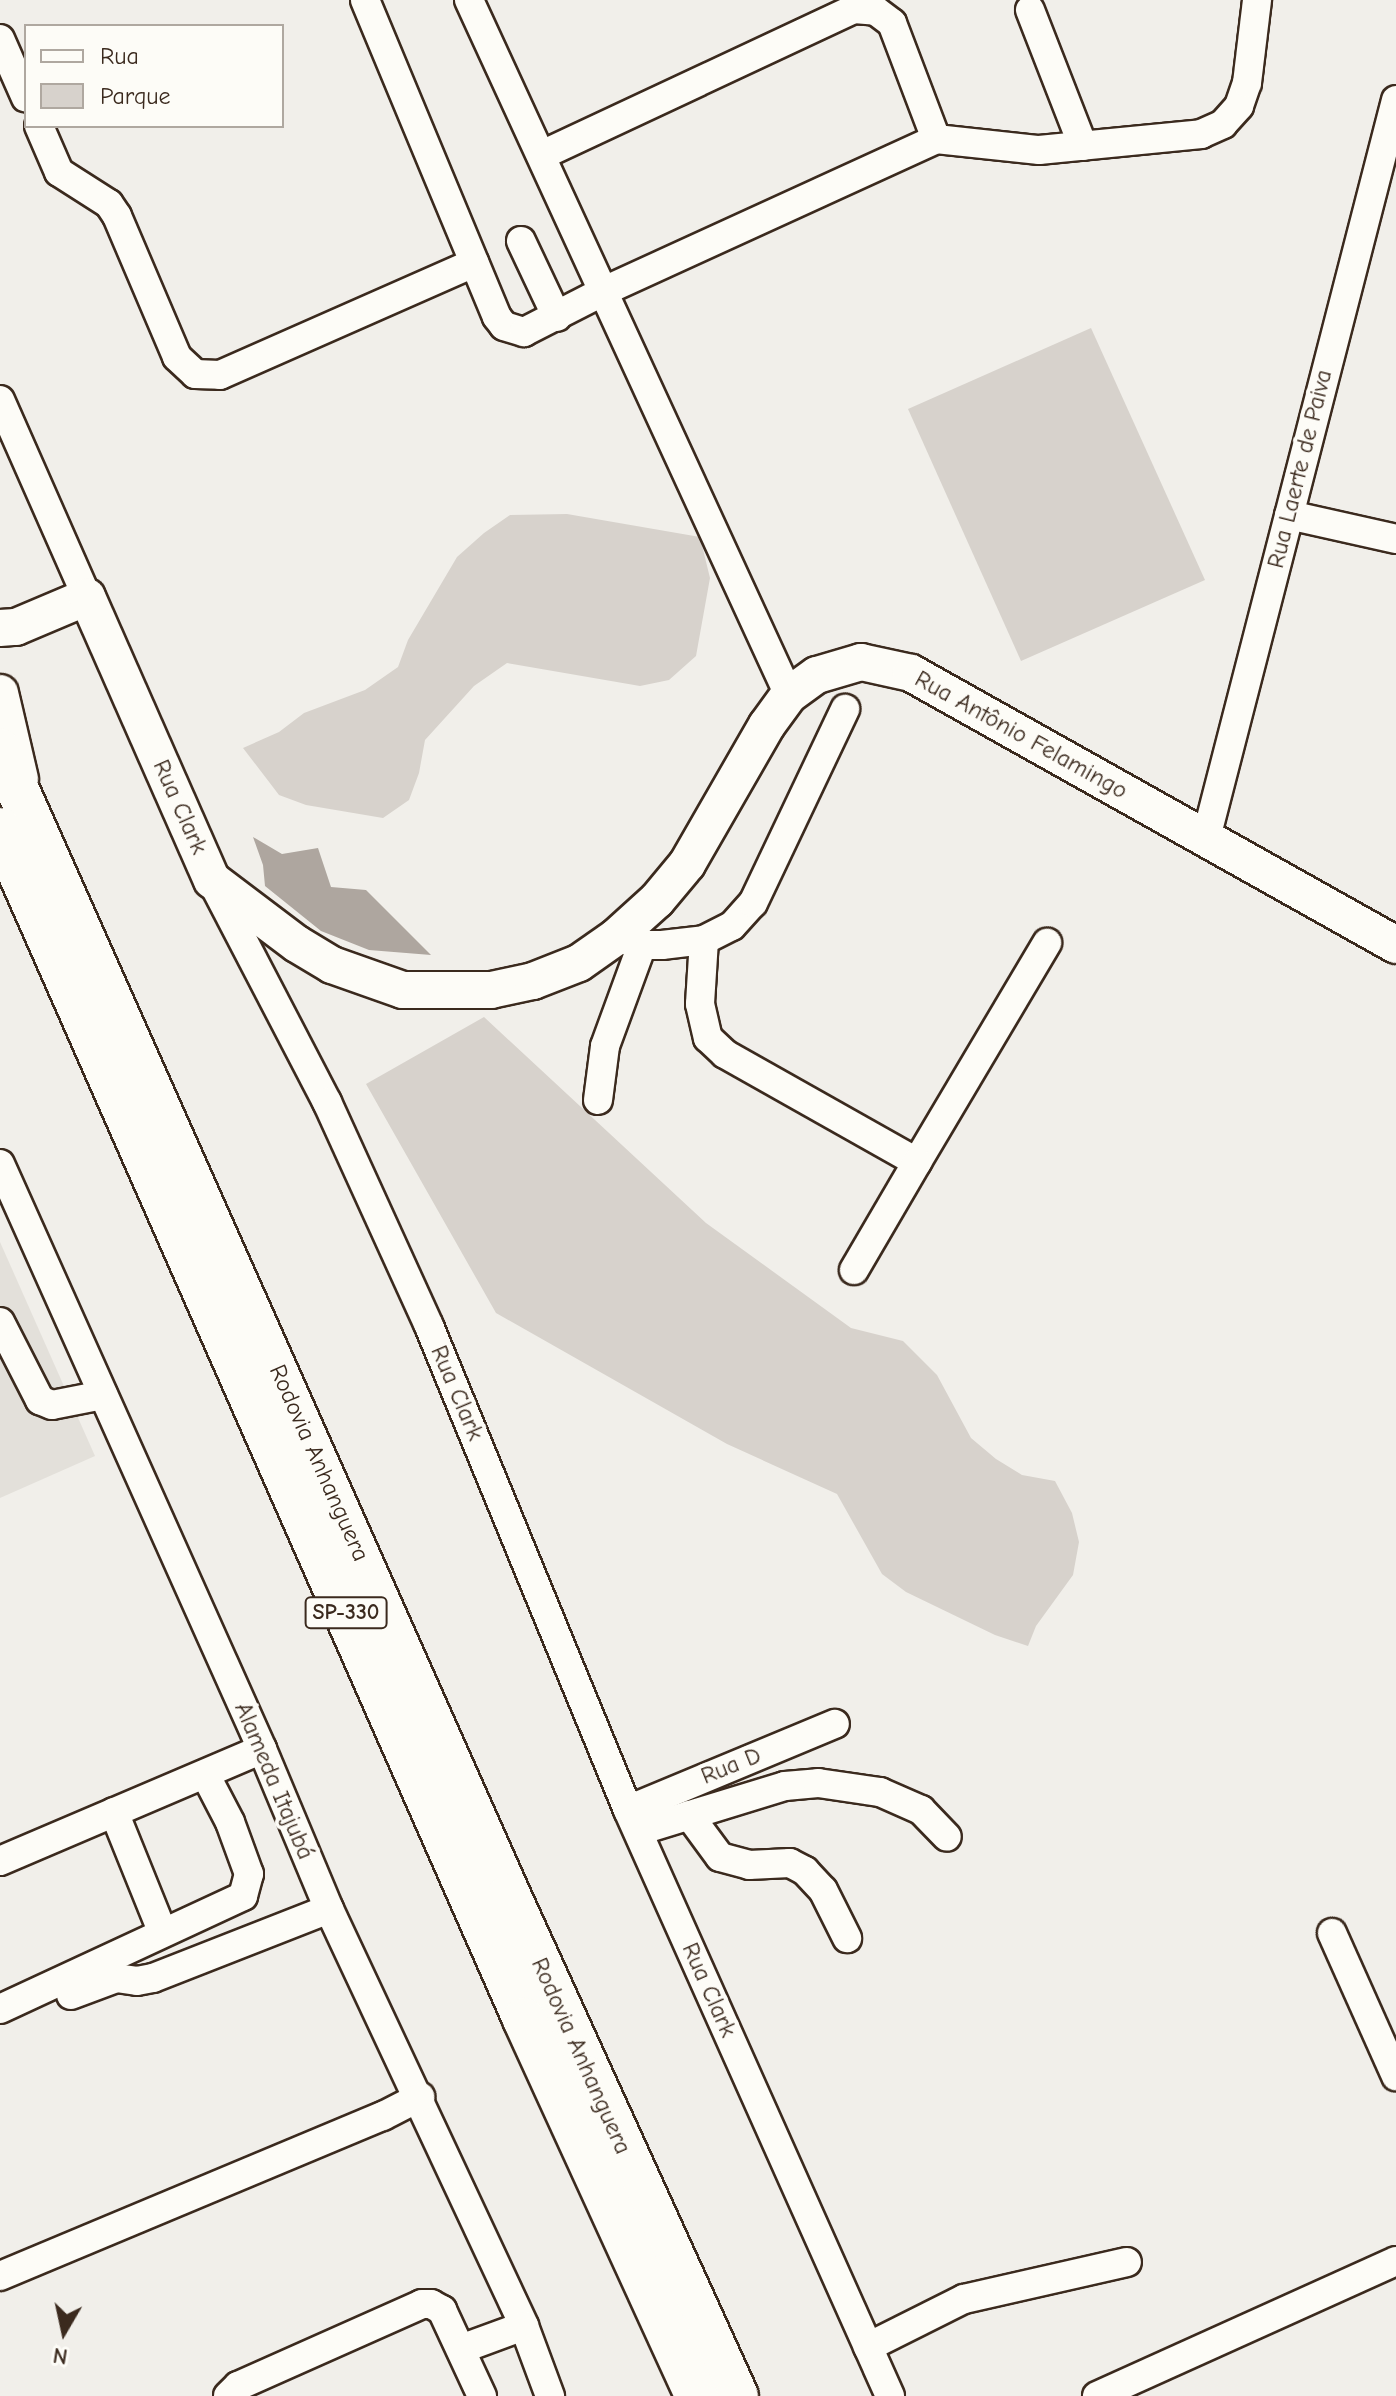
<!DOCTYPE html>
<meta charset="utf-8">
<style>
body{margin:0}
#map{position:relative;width:1396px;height:2396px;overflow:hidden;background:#f1efea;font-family:"Comic Neue",sans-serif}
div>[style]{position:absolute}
.built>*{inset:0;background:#e3e0da}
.green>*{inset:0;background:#d7d2cc}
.water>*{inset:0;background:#aea69f}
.roads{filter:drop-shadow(2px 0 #3b2a1e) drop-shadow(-2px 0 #3b2a1e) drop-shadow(0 2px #3b2a1e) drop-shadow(0 -2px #3b2a1e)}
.minor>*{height:28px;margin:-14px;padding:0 14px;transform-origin:14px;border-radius:14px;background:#fdfcf7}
.major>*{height:36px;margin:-18px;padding:0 18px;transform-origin:18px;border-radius:18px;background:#fdfcf7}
.highway>*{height:42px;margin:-21px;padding:0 21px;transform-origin:21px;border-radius:21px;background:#fdfcf7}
span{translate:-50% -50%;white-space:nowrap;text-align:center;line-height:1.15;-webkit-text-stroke:8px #fdfcf7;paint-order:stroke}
.shield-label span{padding:2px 6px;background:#fdfcf7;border:2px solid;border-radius:6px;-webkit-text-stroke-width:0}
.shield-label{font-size:22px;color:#3b2a1e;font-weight:700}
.street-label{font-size:24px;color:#3b2a1e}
.legend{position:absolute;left:24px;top:24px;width:260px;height:104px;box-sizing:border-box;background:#fdfcf7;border:2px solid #afa8a0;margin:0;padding:10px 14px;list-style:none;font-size:24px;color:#3b2a1e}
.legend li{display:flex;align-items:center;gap:16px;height:40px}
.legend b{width:40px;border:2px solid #afa8a0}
.north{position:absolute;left:24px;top:2292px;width:80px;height:80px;-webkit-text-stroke:6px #fdfcf7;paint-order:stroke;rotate:189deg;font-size:22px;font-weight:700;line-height:32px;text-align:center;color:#3b2a1e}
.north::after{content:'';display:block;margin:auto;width:28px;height:36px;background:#3b2a1e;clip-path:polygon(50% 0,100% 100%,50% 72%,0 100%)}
</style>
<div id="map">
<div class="built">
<i style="clip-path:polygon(0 1242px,95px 1456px,0 1498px)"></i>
</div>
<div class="green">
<i style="clip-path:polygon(1091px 328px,1205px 580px,1021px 661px,908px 409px)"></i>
<i style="clip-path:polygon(567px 514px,700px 537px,710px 578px,696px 656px,669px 680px,640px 686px,507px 663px,474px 686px,425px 740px,419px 773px,409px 800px,383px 818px,306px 805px,279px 795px,243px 748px,279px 732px,304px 713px,365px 690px,398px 667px,408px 640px,457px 557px,484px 533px,510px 515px)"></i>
<i style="clip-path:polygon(484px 1017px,706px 1223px,851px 1328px,903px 1341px,937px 1375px,971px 1438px,996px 1459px,1022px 1475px,1055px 1481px,1072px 1513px,1079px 1542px,1073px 1575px,1036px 1626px,1028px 1646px,995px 1635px,906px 1592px,882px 1574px,837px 1494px,727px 1444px,496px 1313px,366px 1084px)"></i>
</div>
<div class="water">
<i style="clip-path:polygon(253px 837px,282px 854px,318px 848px,331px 887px,366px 890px,431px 955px,369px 950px,321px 931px,265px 886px,263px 865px)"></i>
</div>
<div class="roads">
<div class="minor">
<i style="left:365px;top:0;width:343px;rotate:67.4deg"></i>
<i style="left:497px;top:317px;width:11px;rotate:52deg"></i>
<i style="left:504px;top:326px;width:21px;rotate:17deg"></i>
<i style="left:524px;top:332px;width:88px;rotate:-27.1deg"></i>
<i style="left:602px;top:292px;width:367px;rotate:-24.6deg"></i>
<i style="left:936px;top:139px;width:104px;rotate:6.1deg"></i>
<i style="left:1039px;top:150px;width:163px;rotate:-5.6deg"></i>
<i style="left:1201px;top:134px;width:24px;rotate:-24deg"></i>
<i style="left:1223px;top:124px;width:24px;rotate:-48deg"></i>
<i style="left:1239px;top:106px;width:24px;rotate:-71deg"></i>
<i style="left:1247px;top:83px;width:84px;rotate:-83.1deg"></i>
<i style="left:469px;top:0;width:765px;rotate:65.28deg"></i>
<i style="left:1030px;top:10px;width:146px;rotate:68.7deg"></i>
<i style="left:0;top:39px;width:64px;rotate:66.2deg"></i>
<i style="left:39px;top:126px;width:50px;rotate:66.5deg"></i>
<i style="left:59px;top:172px;width:59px;rotate:32.6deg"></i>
<i style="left:109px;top:204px;width:14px;rotate:56deg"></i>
<i style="left:117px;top:216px;width:153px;rotate:66.9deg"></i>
<i style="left:177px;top:357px;width:25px;rotate:43deg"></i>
<i style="left:195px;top:374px;width:25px;rotate:2deg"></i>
<i style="left:220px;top:375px;width:278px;rotate:-23.8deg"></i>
<i style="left:542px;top:155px;width:344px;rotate:-25.1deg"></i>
<i style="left:854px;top:9px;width:22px;rotate:5deg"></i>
<i style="left:876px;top:11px;width:20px;rotate:37deg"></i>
<i style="left:892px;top:23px;width:124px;rotate:69.2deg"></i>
<i style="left:521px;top:241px;width:84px;rotate:64.7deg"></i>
<i style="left:0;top:400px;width:215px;rotate:66.2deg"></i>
<i style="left:1289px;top:515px;width:110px;rotate:12.6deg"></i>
<i style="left:1206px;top:838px;width:762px;rotate:-75.56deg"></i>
<i style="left:214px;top:885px;width:245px;rotate:62.5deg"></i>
<i style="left:327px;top:1102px;width:246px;rotate:65.5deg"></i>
<i style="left:429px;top:1326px;width:523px;rotate:67.65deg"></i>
<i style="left:628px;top:1810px;width:642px;rotate:65.91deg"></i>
<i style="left:616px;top:937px;width:27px;rotate:17deg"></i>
<i style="left:642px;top:945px;width:20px"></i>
<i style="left:662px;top:945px;width:42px;rotate:-6.8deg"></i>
<i style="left:704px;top:940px;width:31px;rotate:-27deg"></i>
<i style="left:732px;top:926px;width:31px;rotate:-48deg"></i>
<i style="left:753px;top:903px;width:215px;rotate:-64.6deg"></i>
<i style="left:704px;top:940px;width:64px;rotate:93.6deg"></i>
<i style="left:700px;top:1004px;width:35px;rotate:77deg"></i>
<i style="left:708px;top:1038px;width:23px;rotate:43deg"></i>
<i style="left:725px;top:1054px;width:220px;rotate:29.4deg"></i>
<i style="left:917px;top:1162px;width:255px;rotate:-59.3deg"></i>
<i style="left:598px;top:1100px;width:54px;rotate:-82.6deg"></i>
<i style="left:605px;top:1046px;width:108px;rotate:-69.9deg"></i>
<i style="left:0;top:1164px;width:641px;rotate:65.87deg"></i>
<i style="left:262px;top:1749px;width:173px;rotate:67.3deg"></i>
<i style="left:329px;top:1909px;width:460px;rotate:64.9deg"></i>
<i style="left:524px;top:2326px;width:75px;rotate:69.6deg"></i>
<i style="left:854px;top:1270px;width:125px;rotate:-59.7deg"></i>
<i style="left:0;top:1322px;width:88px;rotate:62.9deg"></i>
<i style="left:40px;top:1400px;width:13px;rotate:23deg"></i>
<i style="left:52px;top:1405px;width:52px;rotate:-11.1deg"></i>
<i style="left:628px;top:1810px;width:224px;rotate:-22.6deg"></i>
<i style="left:114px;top:1812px;width:128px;rotate:68deg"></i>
<i style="left:689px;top:1815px;width:52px;rotate:53.6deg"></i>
<i style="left:720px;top:1857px;width:30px;rotate:15deg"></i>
<i style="left:749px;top:1865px;width:41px;rotate:-2.8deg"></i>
<i style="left:790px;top:1863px;width:17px;rotate:28deg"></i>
<i style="left:805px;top:1871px;width:26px;rotate:47deg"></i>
<i style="left:823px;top:1890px;width:54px;rotate:63.4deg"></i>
<i style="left:638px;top:1831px;width:154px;rotate:-17deg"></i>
<i style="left:785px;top:1786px;width:33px;rotate:-5deg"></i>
<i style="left:818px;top:1783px;width:63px;rotate:8.3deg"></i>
<i style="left:880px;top:1792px;width:45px;rotate:23.7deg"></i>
<i style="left:921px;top:1810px;width:37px;rotate:46deg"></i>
<i style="left:0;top:1861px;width:285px;rotate:-23.1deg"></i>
<i style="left:1332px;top:1933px;width:157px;rotate:65.9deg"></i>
<i style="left:71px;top:1995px;width:48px;rotate:-20.7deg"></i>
<i style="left:116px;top:1978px;width:21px;rotate:8deg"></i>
<i style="left:137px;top:1981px;width:16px;rotate:-11deg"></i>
<i style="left:153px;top:1978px;width:189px;rotate:-21.4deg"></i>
<i style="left:0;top:2009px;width:268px;rotate:-24.9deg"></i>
<i style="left:243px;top:1896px;width:23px;rotate:-75deg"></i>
<i style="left:249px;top:1874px;width:55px;rotate:-110.1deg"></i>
<i style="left:230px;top:1822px;width:54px;rotate:-117.5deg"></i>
<i style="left:0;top:2276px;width:415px;rotate:-22.7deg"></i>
<i style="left:383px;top:2116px;width:42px;rotate:-27.2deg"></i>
<i style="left:868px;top:2347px;width:107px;rotate:-26.6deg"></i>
<i style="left:964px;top:2299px;width:167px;rotate:-12.8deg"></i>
<i style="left:461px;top:2349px;width:67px;rotate:-20.1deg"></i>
<i style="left:228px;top:2396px;width:14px;rotate:-45deg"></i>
<i style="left:238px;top:2386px;width:201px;rotate:-24deg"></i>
<i style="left:422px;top:2304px;width:9px"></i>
<i style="left:431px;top:2304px;width:13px;rotate:29deg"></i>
<i style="left:442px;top:2310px;width:95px;rotate:65.1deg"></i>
<i style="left:1097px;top:2396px;width:328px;rotate:-24.3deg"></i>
</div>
<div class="major">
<i style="left:0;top:628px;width:16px;rotate:-4deg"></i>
<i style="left:16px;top:627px;width:77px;rotate:-22.9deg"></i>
<i style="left:87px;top:597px;width:309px;rotate:66.2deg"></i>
<i style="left:212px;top:880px;width:106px;rotate:37deg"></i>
<i style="left:297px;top:944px;width:41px;rotate:31deg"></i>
<i style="left:332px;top:965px;width:75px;rotate:19.4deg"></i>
<i style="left:403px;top:990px;width:88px"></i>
<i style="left:491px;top:990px;width:43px;rotate:-12.1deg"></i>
<i style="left:533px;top:981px;width:49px;rotate:-21.4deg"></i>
<i style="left:579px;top:963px;width:45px;rotate:-35.1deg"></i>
<i style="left:616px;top:937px;width:55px;rotate:-42.1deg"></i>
<i style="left:657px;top:900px;width:47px;rotate:-50.2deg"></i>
<i style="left:687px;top:864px;width:160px;rotate:-60.1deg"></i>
<i style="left:767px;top:725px;width:37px;rotate:-54deg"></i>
<i style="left:789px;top:695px;width:34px;rotate:-36deg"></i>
<i style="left:817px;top:675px;width:46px;rotate:-16.5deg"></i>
<i style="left:861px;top:662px;width:51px;rotate:12.4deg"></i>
<i style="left:911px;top:673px;width:556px;rotate:29.28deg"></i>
<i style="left:0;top:693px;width:88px;rotate:76.9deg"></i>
</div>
<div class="highway">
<i style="left:0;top:750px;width:1253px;rotate:66.03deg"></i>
<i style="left:509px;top:1895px;width:550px;rotate:65.53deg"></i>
<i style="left:0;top:829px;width:1300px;rotate:66.23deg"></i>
<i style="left:524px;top:2019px;width:415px;rotate:65.4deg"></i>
</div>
</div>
<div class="shield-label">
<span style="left:346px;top:1613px">SP-330</span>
</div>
<div class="street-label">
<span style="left:1300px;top:469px;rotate:-76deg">Rua Laerte de Paiva</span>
<span style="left:1021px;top:735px;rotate:29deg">Rua Antônio Felamingo</span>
<span style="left:180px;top:807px;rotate:66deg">Rua Clark</span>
<span style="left:457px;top:1393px;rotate:67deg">Rua Clark</span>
<span style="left:319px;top:1463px;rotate:66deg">Rodovia Anhanguera</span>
<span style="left:731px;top:1766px;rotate:-22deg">Rua D</span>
<span style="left:274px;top:1781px;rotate:67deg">Alameda Itajubá</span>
<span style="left:709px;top:1990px;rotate:66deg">Rua Clark</span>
<span style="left:581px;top:2056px;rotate:66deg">Rodovia Anhanguera</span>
</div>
<ul class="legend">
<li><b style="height:10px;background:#fdfcf7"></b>Rua</li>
<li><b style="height:22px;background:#d7d2cc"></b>Parque</li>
</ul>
<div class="north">N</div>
</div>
